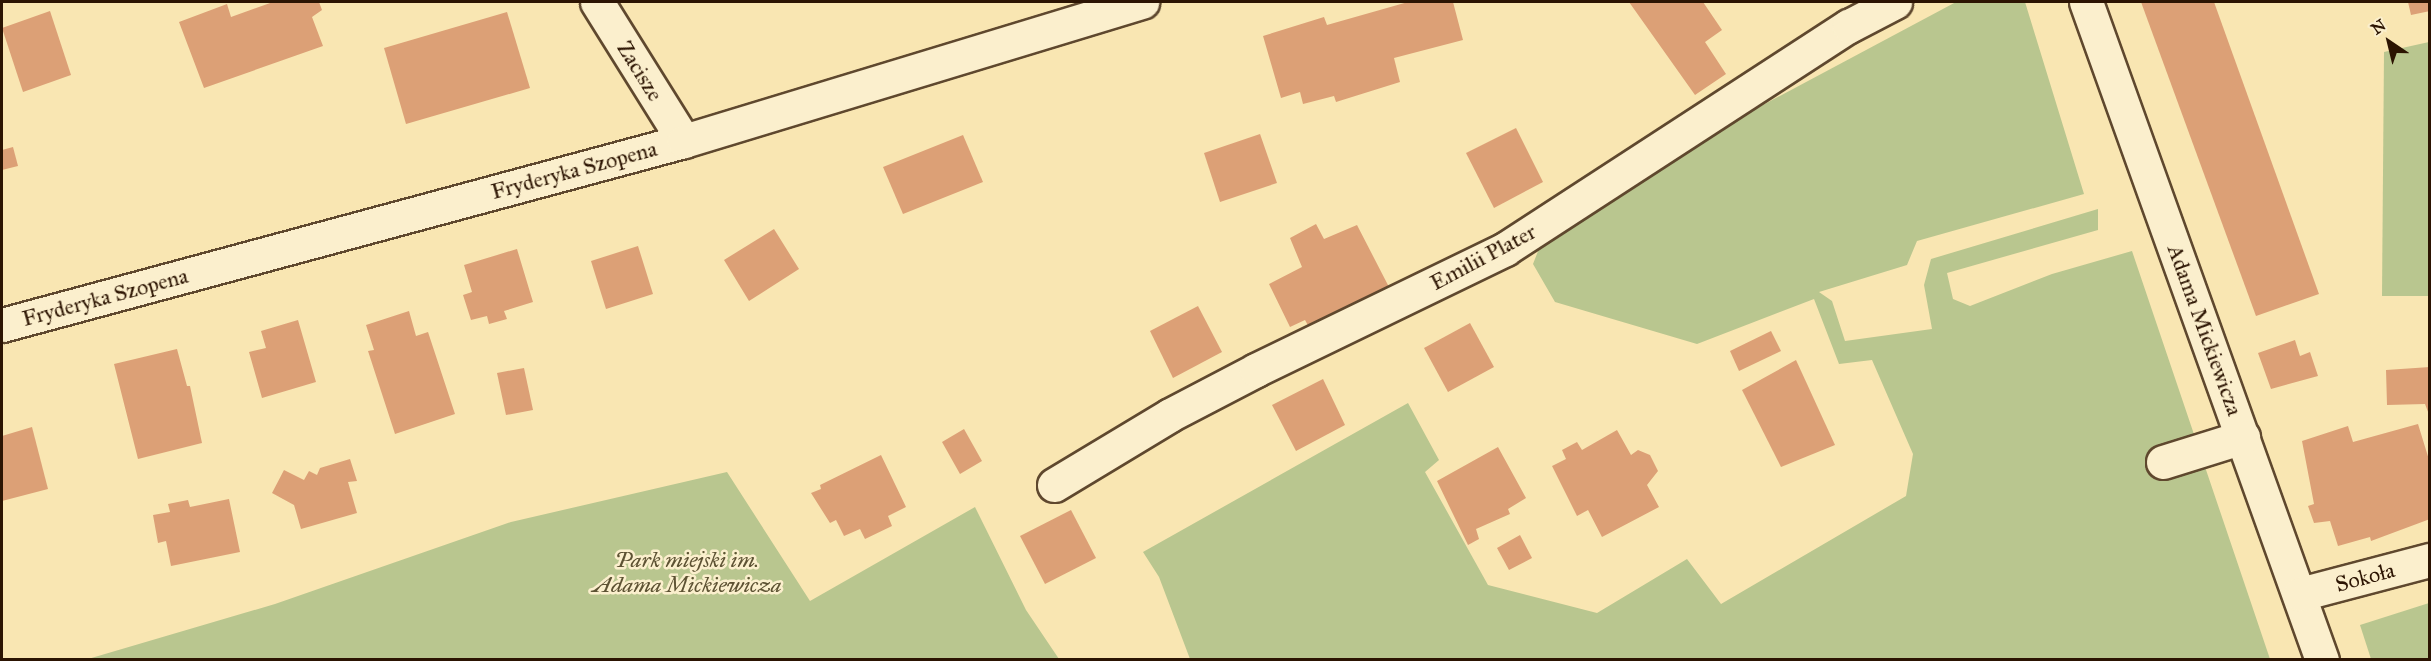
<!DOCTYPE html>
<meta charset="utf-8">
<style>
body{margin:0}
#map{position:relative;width:2431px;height:661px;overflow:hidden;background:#f9e6b2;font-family:"IM FELL Great Primer",serif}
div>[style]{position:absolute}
.green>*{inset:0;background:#b9c68f}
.building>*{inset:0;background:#dca076}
.roads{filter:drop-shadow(2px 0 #5f482e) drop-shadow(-2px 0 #5f482e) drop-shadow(0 2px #5f482e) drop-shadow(0 -2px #5f482e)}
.minor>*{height:33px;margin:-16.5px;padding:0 16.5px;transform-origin:16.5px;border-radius:16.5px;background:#fbefcd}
span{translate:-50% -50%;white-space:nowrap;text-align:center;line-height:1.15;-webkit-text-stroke:5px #fbefcd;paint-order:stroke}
.street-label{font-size:22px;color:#2c1402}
.park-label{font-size:22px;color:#5d5233;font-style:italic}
.frame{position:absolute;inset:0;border:3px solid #2c1402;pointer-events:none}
.north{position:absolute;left:2359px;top:12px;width:60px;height:60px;-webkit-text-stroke:4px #fbefcd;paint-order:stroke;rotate:325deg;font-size:16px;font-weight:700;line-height:24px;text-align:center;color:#2c1402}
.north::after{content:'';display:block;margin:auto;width:21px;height:27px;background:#2c1402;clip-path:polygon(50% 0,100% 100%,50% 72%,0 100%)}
</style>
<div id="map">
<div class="green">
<i style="clip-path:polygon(1956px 2px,2025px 2px,2084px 194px,1917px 241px,1907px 265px,1819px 292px,1832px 301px,1845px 341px,1932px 329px,1924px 285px,1931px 259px,2098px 209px,2098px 230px,1947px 273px,1953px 299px,1970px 306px,2052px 274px,2132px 251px,2270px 659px,1190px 659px,1159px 577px,1143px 552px,1408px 403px,1439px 460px,1425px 472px,1488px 585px,1597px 613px,1687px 559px,1721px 604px,1906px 496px,1913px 454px,1872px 360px,1839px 364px,1814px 299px,1697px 344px,1555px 302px,1533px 264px,1542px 241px,1727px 120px,1761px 106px)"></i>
<i style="clip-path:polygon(2429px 42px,2429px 296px,2382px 296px,2384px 52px)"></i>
<i style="clip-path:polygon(727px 472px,810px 601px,975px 507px,1026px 610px,1059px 659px,88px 659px,275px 604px,511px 522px)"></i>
<i style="clip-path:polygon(2429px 603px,2429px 659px,2371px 659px,2360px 625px)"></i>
</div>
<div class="building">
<i style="clip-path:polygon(273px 2px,319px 2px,322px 10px,312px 17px,323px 46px,204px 88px,179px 22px,227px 4px,231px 17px)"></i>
<i style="clip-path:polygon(1408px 2px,1453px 2px,1463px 40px,1394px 58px,1400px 82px,1336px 102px,1334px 96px,1303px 104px,1300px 92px,1281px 98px,1263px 36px,1324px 17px,1327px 25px)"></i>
<i style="clip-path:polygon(1629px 2px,1703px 2px,1722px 30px,1705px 42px,1726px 74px,1695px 95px)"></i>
<i style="clip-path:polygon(2141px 2px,2214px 2px,2319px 294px,2256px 316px)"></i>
<i style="clip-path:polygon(2408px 2px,2430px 2px,2430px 11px,2411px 15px)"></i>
<i style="clip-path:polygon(50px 11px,71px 75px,23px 92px,2px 28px)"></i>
<i style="clip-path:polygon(507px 12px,530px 88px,406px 124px,384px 48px)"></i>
<i style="clip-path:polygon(1516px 128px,1543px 182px,1494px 208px,1466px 153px)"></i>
<i style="clip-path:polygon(1260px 134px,1277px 183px,1220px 202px,1204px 153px)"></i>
<i style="clip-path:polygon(963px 135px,983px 182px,903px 214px,883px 167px)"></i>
<i style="clip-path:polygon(13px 147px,18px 166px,2px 170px,2px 150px)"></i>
<i style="clip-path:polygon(1316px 224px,1324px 239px,1357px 225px,1390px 289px,1310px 329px,1305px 320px,1290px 327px,1269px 284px,1302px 267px,1290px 238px)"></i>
<i style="clip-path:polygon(774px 229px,799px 269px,749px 301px,724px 260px)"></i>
<i style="clip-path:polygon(638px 246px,653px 294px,606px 309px,591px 261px)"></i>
<i style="clip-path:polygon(517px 249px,533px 302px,504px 311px,507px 319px,489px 324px,487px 316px,471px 320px,463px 295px,472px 292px,464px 265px)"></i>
<i style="clip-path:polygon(1198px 306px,1222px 352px,1173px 378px,1150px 331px)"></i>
<i style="clip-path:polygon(409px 311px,416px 336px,428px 332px,455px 414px,395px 434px,368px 351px,374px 350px,366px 325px)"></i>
<i style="clip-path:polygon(298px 320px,316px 382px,262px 398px,249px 352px,266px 348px,261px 331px)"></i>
<i style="clip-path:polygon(1470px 323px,1494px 367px,1448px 392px,1424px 348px)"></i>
<i style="clip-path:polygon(1771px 331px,1781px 351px,1739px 371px,1730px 351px)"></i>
<i style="clip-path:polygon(2295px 340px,2300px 356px,2310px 352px,2318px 376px,2271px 389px,2258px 353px)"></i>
<i style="clip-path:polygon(177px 349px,187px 386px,190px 386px,202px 443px,138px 459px,114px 364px)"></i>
<i style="clip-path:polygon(1796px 360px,1835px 445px,1781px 467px,1742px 390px)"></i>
<i style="clip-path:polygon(2430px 367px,2430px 417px,2425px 404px,2387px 405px,2386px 370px)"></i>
<i style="clip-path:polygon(524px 368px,533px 410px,506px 415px,497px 373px)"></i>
<i style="clip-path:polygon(1323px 379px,1345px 425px,1296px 451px,1272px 405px)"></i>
<i style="clip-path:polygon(2418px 424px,2430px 463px,2430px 519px,2371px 541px,2370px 537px,2338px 546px,2330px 521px,2314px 523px,2308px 506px,2314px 504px,2302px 441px,2348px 426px,2353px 442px)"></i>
<i style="clip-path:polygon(32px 427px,48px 489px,2px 501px,2px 436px)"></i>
<i style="clip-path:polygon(964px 429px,982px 461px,960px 474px,942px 442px)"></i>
<i style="clip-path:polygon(1617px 430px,1631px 455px,1638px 450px,1650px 455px,1658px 471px,1647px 485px,1659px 507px,1602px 537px,1588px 510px,1577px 516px,1552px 466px,1566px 459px,1562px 450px,1577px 442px,1582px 450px)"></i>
<i style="clip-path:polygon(1498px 447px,1526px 498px,1508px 509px,1510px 514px,1476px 529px,1479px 539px,1468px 545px,1437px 481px)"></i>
<i style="clip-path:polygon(881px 455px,906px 507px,888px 516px,892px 526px,865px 539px,860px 529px,844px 536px,836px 520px,830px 523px,811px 493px,821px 489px,820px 485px)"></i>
<i style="clip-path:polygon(350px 459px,357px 481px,348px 482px,357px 513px,301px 529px,294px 505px,272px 493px,284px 470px,304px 480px,309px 471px,317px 475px,320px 468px)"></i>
<i style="clip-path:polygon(229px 499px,240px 552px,171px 566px,166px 541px,158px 543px,153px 515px,170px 512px,168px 504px,188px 500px,190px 507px)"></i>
<i style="clip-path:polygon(1071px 510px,1096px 558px,1045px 584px,1020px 536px)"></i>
<i style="clip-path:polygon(1520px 535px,1532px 558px,1509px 570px,1497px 548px)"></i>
</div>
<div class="roads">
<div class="minor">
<i style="left:597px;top:2px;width:164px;rotate:58deg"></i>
<i style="left:2086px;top:2px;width:699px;rotate:70.27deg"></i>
<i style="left:2px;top:325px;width:706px;rotate:-15.1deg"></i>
<i style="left:684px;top:141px;width:479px;rotate:-16.9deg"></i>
<i style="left:2163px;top:462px;width:84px;rotate:-17.4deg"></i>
<i style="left:1054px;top:485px;width:135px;rotate:-31.1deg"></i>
<i style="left:1170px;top:415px;width:97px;rotate:-27.6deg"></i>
<i style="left:1256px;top:370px;width:277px;rotate:-25.9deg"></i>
<i style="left:1505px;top:249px;width:410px;rotate:-33deg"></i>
<i style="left:1849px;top:26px;width:52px;rotate:-27.6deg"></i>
<i style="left:2300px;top:594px;width:134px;rotate:-14.7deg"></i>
</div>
</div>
<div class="street-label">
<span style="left:640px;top:71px;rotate:58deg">Zacisze</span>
<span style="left:574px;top:170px;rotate:-15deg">Fryderyka Szopena</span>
<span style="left:1483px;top:257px;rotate:-28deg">Emilii Plater</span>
<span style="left:105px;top:297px;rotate:-15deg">Fryderyka Szopena</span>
<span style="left:2205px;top:330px;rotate:70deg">Adama Mickiewicza</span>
<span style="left:2365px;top:577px;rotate:-15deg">Sokoła</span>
</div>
<div class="park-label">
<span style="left:687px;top:572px">Park miejski im.<br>Adama Mickiewicza</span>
</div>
<div class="frame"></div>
<div class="north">N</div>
</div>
